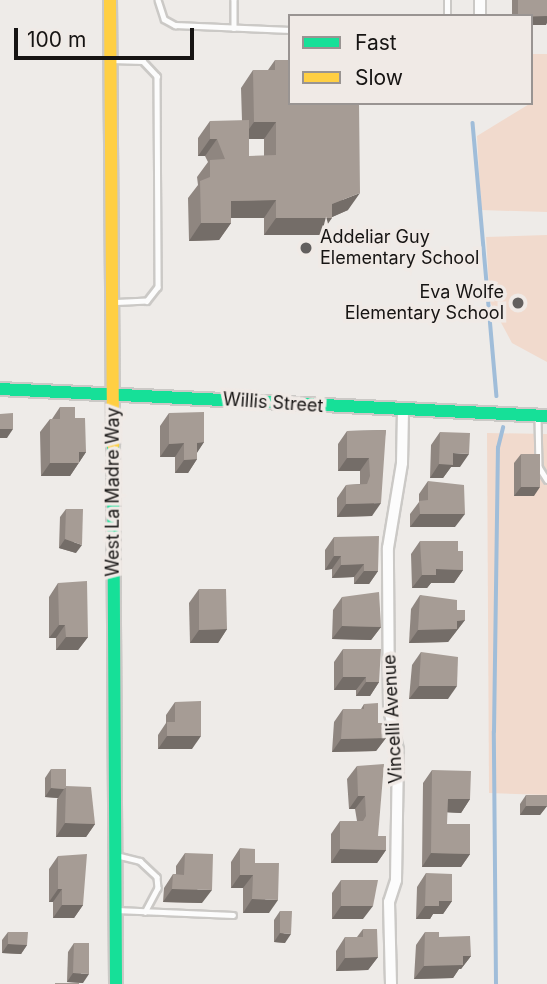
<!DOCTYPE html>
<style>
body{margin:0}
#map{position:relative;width:547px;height:984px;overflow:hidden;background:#eeebe8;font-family:Inter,sans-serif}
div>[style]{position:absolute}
.green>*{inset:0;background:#f1dacd}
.stream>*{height:3.5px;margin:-1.75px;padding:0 1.75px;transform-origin:1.75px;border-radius:1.75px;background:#a0bdd9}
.roads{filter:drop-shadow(2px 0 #cbc9c6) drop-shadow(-2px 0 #cbc9c6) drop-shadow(0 2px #cbc9c6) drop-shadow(0 -2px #cbc9c6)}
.lane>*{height:4.5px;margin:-2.25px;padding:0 2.25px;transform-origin:2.25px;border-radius:2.25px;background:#fcfcfc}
.street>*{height:10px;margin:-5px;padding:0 5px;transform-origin:5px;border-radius:5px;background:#fcfcfc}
.fast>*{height:12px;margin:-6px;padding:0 6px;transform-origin:6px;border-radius:6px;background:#16e098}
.slow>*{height:12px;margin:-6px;padding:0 6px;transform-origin:6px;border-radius:6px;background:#ffcf43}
.wall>*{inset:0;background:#8f8680}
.shaded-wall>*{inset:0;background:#746d68}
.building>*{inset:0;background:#a69c95}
.dots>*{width:19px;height:19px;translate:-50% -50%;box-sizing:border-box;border:4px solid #f0eae6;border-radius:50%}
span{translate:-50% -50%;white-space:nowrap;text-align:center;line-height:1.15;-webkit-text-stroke:7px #f0eae6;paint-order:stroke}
.poi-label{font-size:18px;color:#161413}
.left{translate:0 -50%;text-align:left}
.right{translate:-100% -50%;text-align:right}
.street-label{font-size:18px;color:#161413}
.legend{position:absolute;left:288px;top:14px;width:245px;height:91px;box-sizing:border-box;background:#f0eae6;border:2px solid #999492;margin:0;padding:9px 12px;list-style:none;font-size:21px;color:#161413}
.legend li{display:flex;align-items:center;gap:14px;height:35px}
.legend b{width:35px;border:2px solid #999492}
.scale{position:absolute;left:14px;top:28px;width:180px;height:32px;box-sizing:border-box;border:4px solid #161413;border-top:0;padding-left:9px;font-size:21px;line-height:24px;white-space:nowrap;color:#161413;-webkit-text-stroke:5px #f0eae6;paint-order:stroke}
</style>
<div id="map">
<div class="green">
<i style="clip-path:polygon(531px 54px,547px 54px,547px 212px,481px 210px,477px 136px,531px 103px)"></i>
<i style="clip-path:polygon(547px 235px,547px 362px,512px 343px,490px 302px,486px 237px)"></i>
<i style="clip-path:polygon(487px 433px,547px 434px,547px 795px,489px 793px)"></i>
</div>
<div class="stream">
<i style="left:473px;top:123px;width:274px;rotate:85deg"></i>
<i style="left:496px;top:984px;width:252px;rotate:-90.5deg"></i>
<i style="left:494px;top:732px;width:284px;rotate:-89.2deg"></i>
<i style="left:498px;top:448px;width:21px;rotate:-76deg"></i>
</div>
<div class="roads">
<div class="lane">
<i style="left:158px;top:0;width:20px;rotate:72deg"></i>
<i style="left:164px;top:19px;width:13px;rotate:29deg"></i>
<i style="left:175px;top:25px;width:115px;rotate:2.5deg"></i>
<i style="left:234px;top:0;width:28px;rotate:90deg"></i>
<i style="left:447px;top:16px;width:16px;rotate:-90deg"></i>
<i style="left:112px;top:60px;width:31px;rotate:2deg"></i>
<i style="left:143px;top:61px;width:21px;rotate:47deg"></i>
<i style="left:157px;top:76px;width:211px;rotate:89.7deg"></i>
<i style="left:158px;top:287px;width:18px;rotate:128deg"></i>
<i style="left:147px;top:301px;width:35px;rotate:177deg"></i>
<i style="left:538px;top:416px;width:51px;rotate:88.9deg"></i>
<i style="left:539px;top:467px;width:15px;rotate:58deg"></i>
<i style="left:116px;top:855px;width:25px;rotate:14deg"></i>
<i style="left:140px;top:861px;width:23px;rotate:43deg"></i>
<i style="left:157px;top:877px;width:11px;rotate:85deg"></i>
<i style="left:158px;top:888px;width:27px;rotate:118deg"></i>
<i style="left:116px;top:910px;width:117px;rotate:2.4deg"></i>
</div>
<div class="street">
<i style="left:480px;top:0;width:16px;rotate:90deg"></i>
<i style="left:391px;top:984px;width:82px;rotate:-91.4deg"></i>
<i style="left:389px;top:902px;width:23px;rotate:-72deg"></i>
<i style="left:396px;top:880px;width:130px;rotate:-89.1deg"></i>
<i style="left:398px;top:750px;width:42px;rotate:-102.4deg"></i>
<i style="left:389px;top:709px;width:161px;rotate:-90.4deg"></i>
<i style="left:388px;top:548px;width:86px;rotate:-80.6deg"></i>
<i style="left:402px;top:463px;width:51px;rotate:-88.9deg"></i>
</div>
<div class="fast">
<i style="left:0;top:389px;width:548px;rotate:2.83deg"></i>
<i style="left:113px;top:445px;width:539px;rotate:89.68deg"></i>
</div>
<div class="slow">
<i style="left:110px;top:0;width:445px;rotate:89.6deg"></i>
</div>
</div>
<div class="wall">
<i style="clip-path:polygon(512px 0,547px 0,546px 25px,531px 25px,531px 16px,512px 16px)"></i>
<i style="clip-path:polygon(evenodd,275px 60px,348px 210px,332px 217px,320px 235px,264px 235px,264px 218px,231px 218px,231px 223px,219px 240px,189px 241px,188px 198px,198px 185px,197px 177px,208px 162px,205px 156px,198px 156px,198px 138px,210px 121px,242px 121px,241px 88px,253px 70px,268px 70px,275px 60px,249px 139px,264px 139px,264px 156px,249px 156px,249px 139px)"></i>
<i style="clip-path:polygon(60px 407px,75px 418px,86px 452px,70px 476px,41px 476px,40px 432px,50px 419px,52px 419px)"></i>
<i style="clip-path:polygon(169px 413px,204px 442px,197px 452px,197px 459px,188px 473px,175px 473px,175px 457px,160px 457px,160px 426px)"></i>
<i style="clip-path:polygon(386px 430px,372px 516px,337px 517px,337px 498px,346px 485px,360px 484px,360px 471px,338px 471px,338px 444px,347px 431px)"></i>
<i style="clip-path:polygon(440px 432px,460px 467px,451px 467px,443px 478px,430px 478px,431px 445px)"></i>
<i style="clip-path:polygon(521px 454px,534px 496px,514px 496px,514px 463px)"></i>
<i style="clip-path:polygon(428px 481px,455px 527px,410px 527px,410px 514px,419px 502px,419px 494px)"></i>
<i style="clip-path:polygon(66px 509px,76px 553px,59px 548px,60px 517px)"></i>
<i style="clip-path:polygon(334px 537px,378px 571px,369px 584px,354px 584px,354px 577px,332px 578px,332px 569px,325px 570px,325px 550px)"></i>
<i style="clip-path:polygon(420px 541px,458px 551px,463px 570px,454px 583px,431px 583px,427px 588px,412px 588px,411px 554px)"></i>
<i style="clip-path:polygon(58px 583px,88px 637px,78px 650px,56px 650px,56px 638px,49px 638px,49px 597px)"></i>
<i style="clip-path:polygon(199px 589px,227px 629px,218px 643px,190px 643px,189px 603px)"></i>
<i style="clip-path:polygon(420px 595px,457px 610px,465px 620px,448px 642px,409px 643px,411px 609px)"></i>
<i style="clip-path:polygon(342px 597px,381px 627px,371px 640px,332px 639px,333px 610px)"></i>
<i style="clip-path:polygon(343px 649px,379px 682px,370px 696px,356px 696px,356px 690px,334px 690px,334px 662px)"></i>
<i style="clip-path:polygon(421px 652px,448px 699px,409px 699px,412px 665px)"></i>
<i style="clip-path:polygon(175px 702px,192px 749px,158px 749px,158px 735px,166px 723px,166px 715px)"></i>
<i style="clip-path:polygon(364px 704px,378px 723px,386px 738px,376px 751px,332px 752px,334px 722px,343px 709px,361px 709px)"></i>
<i style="clip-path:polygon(357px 766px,378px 836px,386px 850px,377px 863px,331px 863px,331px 834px,340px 821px,357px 821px,355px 809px,349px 809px,347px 779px)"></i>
<i style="clip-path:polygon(51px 769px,95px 824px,86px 837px,56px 837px,57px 799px,58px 798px,45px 797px,45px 778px)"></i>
<i style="clip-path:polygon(432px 770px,470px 799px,461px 813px,447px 812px,447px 824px,470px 854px,461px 867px,422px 867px,423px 783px)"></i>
<i style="clip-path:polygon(526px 795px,547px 806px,540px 815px,520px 815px,520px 804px)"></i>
<i style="clip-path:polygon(240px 848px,255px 863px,269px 913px,243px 913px,243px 888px,231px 888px,231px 862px)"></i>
<i style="clip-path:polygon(185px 853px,202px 903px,163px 902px,164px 888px,173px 874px,176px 874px,176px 866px)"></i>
<i style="clip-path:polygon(58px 856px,83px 905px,74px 918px,53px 918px,53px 902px,49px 902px,49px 869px)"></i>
<i style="clip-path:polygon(426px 873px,452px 901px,443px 914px,433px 914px,430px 919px,416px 919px,417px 887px)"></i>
<i style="clip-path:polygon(341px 880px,363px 919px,332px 919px,332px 893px)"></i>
<i style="clip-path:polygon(280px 911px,285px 943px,274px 942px,274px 920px)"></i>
<i style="clip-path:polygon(363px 929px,378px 957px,368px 970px,336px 971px,336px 951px,345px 937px,357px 937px)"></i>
<i style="clip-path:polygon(8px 932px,27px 945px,21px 954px,2px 953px,2px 940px)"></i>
<i style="clip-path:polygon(425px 932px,439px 937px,471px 956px,461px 969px,459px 969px,453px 978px,414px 979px,416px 945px)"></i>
<i style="clip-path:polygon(74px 943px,83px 983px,67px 982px,68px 952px)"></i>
</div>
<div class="shaded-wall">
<i style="clip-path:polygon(547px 16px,547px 23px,546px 25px,531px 25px,531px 17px)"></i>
<i style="clip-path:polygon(254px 122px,276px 122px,264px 139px,242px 139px)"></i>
<i style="clip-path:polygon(210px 139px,217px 139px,205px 156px,198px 156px)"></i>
<i style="clip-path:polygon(360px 193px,348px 210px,330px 218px,332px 218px,320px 235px,264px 235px,276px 218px,332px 204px)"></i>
<i style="clip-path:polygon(276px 200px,264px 218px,219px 218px,231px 201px)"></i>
<i style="clip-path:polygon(201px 223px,231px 223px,219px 240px,189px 241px)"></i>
<i style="clip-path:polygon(0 429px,13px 429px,7px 438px,0 438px)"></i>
<i style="clip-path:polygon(204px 442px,195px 456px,197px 443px)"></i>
<i style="clip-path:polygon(184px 443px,175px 457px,160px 457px,169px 444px)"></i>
<i style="clip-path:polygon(79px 452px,86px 452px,70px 476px,41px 476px,50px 463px)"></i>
<i style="clip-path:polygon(453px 453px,469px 454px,460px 467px,451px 467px,443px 478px,430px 478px,439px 464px)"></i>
<i style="clip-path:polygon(347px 458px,369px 458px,360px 471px,338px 471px)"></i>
<i style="clip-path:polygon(197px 459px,188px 473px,175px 473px,184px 460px)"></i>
<i style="clip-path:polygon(521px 487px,540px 487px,534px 496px,514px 496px)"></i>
<i style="clip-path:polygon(381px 503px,372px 516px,337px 517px,346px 504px)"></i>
<i style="clip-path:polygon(420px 514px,465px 514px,455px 527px,410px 527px)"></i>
<i style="clip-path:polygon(65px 539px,82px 545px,76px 553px,59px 548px)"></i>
<i style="clip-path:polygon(334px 556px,341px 556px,332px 569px,325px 570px)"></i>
<i style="clip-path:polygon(364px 564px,354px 577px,332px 578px,341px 565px)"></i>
<i style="clip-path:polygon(436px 569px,463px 570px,454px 583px,431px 583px,427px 588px,412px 588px,422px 575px)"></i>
<i style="clip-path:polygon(364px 571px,378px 571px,369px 584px,354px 584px)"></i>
<i style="clip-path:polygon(465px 620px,448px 642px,409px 643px,418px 630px,457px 621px)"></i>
<i style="clip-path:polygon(59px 625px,65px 625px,56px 638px,49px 638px)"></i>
<i style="clip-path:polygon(342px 626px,381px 627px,371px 640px,332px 639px)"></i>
<i style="clip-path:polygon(227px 629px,218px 643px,190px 643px,199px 630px)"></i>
<i style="clip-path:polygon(66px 637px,88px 637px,78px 650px,56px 650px)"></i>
<i style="clip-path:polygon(343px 677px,366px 677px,356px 690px,334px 690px)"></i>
<i style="clip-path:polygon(366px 682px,379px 682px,370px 696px,356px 696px)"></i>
<i style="clip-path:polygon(419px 686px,457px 686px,448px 699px,409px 699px)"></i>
<i style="clip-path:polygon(167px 736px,201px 736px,192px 749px,158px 749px)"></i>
<i style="clip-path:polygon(386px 738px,376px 751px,332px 752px,341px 739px)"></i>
<i style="clip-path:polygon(51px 788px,64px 789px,58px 798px,45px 797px)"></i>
<i style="clip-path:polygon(358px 796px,365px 796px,355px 809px,349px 809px)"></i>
<i style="clip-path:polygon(448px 799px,470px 799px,461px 813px,439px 812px)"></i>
<i style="clip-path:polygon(526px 806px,547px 806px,540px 815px,520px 815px)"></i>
<i style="clip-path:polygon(65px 823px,95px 824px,86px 837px,56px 837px)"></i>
<i style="clip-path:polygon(340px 849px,386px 850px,377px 863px,331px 863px)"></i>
<i style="clip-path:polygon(431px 853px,470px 854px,461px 867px,422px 867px)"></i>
<i style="clip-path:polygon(240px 875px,253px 875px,243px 888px,231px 888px)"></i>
<i style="clip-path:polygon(58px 889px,62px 889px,53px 902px,49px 902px)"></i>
<i style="clip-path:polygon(172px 889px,212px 890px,202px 903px,163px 902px)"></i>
<i style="clip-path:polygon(252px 899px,278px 900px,269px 913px,243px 913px)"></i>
<i style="clip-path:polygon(439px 901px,452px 901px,443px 914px,433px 914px,430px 919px,416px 919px,425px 906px)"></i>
<i style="clip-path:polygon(62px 905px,83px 905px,74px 918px,53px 918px)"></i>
<i style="clip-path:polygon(341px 906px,373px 906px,363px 919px,332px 919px)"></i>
<i style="clip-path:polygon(280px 933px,291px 934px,285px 943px,274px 942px)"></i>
<i style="clip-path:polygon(8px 944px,27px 945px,21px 954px,2px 953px)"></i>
<i style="clip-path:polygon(463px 956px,471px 956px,461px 969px,459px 969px,453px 978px,414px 979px,424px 966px)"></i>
<i style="clip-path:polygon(378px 957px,368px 970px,336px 971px,345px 958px)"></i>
<i style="clip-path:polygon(73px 973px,89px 974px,83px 983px,67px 982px)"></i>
</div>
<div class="building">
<i style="clip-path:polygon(518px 0,547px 0,547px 16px,518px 16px)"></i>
<i style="clip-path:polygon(275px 60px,290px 60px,290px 103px,359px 103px,360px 193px,332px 204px,332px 218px,276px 218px,276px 200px,231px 201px,231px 223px,201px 223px,200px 181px,210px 177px,210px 160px,225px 159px,217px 139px,210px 139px,210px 121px,249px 120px,249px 156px,276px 155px,276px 122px,254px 122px,253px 70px,275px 70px)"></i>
<i style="clip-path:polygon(60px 407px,75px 407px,75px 418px,85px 418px,86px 452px,79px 452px,79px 463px,50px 463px,50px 419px,60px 419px)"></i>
<i style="clip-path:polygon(204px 412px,204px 442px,197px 443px,197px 459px,184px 460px,184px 443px,169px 444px,169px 413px)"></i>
<i style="clip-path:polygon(13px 413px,13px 429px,0 429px,0 414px)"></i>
<i style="clip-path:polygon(386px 430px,381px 503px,346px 504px,346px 485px,367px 484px,370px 476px,369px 458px,347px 458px,347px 431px)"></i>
<i style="clip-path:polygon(440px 432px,470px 433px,469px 454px,453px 453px,453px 465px,439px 464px)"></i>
<i style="clip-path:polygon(521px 454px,540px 454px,540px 487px,521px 487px)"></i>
<i style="clip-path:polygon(428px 481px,464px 485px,465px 514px,420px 514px,419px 501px,428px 500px)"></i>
<i style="clip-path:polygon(66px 509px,83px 509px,82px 545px,65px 539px)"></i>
<i style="clip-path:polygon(379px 536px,378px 571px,364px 571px,364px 564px,341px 565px,341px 556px,334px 556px,334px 537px)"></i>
<i style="clip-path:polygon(420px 541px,458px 541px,458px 551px,463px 551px,463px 570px,436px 569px,436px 575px,422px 575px)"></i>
<i style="clip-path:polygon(87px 581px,88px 637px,66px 637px,65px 625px,59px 625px,58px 583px)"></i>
<i style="clip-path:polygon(199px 589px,226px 589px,227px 629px,199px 630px)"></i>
<i style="clip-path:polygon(379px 592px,381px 627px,342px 626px,342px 597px)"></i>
<i style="clip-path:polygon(420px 595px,457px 600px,457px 610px,465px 610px,465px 620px,457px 621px,457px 629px,418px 630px)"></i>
<i style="clip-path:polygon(343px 649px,381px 649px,379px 682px,366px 682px,366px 677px,343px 677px)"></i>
<i style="clip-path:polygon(421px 652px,458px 657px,457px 686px,419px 686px)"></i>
<i style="clip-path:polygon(201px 701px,201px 736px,167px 736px,167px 722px,175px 722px,175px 702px)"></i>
<i style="clip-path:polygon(378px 703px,378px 723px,385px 723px,386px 738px,341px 739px,343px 709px,364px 709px,364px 704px)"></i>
<i style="clip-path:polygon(384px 764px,378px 836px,386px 836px,386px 850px,340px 849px,340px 821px,363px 821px,366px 816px,365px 796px,358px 796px,357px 766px)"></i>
<i style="clip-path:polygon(51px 769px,66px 769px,66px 787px,64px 789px,51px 788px)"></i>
<i style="clip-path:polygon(432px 770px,471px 771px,470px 799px,448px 799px,447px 824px,470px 824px,470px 854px,431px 853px)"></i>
<i style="clip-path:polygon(66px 786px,91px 787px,95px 824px,65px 823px)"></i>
<i style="clip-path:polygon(526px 795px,547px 795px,547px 806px,526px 806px)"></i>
<i style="clip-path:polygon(240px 848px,255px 849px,255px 863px,279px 863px,278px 900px,252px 899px,253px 875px,240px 875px)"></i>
<i style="clip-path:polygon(185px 853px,213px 854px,212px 890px,172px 889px,173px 874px,184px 875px)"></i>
<i style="clip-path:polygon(87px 854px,83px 905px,62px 905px,62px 889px,58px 889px,58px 856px)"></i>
<i style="clip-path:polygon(426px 873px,452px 874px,452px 901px,439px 901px,439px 906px,425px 906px)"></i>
<i style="clip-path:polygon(341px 880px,378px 880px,373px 906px,341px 906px)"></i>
<i style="clip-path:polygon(280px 911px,292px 911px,291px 934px,280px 933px)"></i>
<i style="clip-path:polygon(363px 929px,377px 929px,378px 957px,345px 958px,345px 937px,363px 937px)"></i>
<i style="clip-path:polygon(8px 932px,28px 932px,27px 945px,8px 944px)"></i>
<i style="clip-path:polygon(425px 932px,439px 932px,439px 937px,470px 936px,471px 956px,463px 956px,463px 965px,424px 966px)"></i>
<i style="clip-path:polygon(74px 943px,89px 943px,89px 974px,73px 973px)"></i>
<i style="clip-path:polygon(55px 983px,79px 983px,79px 984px,55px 984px)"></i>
</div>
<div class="dots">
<i style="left:306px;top:248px;background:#625f5e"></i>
<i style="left:518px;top:303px;background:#625f5e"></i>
</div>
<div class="poi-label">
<span class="left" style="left:320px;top:248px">Addeliar Guy<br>Elementary School</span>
<span class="right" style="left:504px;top:303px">Eva Wolfe<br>Elementary School</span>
</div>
<div class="street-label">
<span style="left:273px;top:403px;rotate:4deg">Willis Street</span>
<span style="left:113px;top:492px;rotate:-90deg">West La Madre Way</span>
<span style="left:393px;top:719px;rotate:-93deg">Vincelli Avenue</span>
</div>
<ul class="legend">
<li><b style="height:9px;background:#16e098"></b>Fast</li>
<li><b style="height:9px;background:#ffcf43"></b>Slow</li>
</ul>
<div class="scale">100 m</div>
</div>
